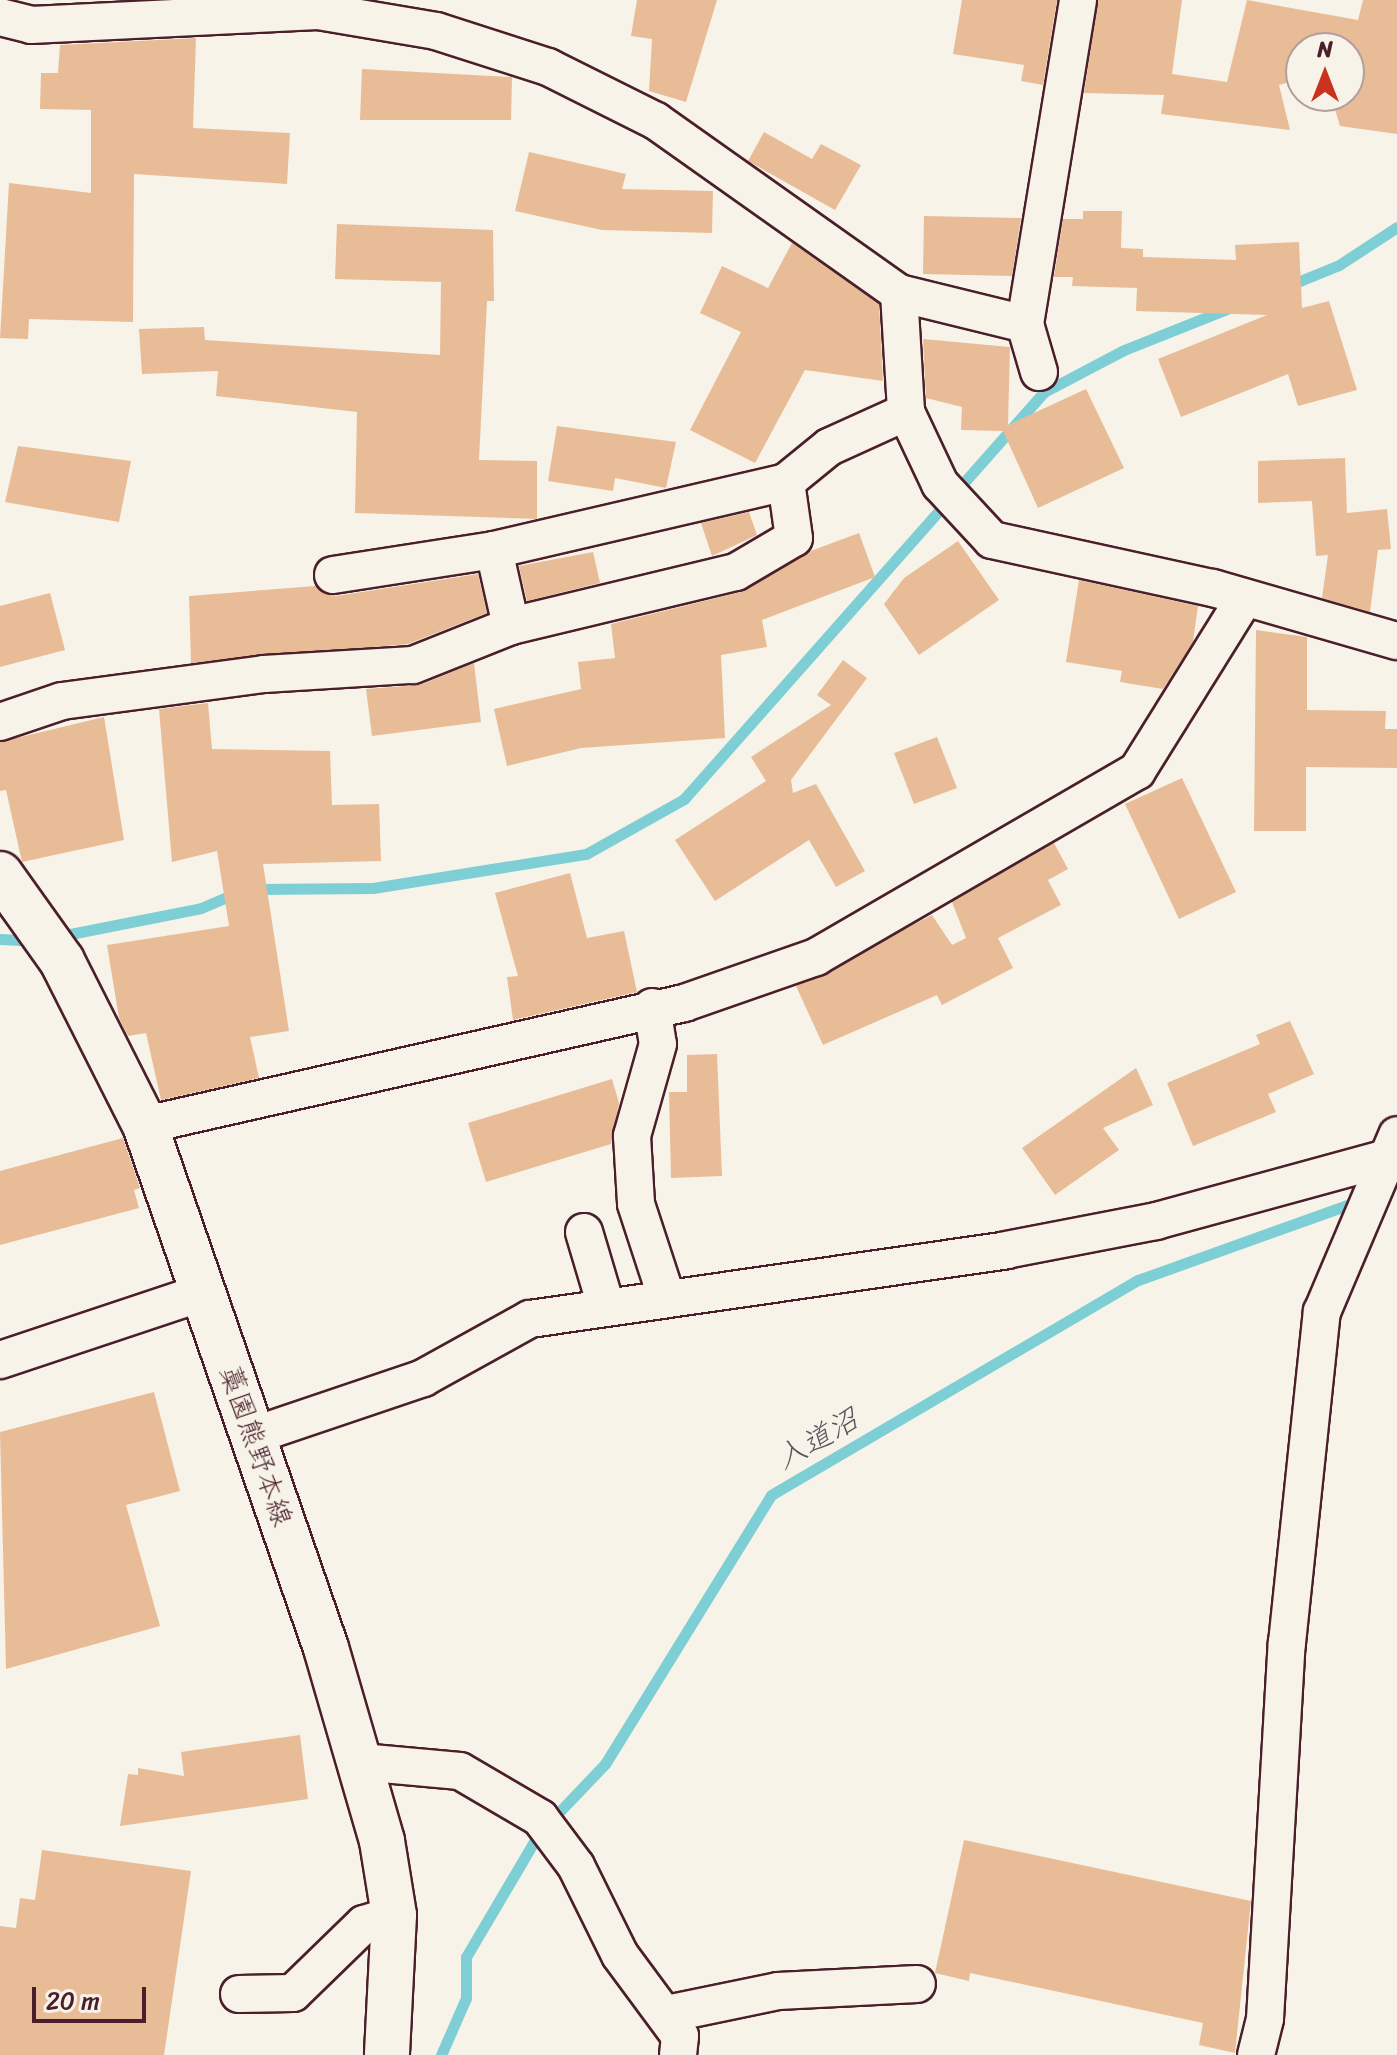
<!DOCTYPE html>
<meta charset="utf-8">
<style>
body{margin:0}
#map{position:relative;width:1397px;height:2055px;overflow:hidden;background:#f7f3e8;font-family:Sriracha,"Klee One",sans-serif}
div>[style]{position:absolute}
.stream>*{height:11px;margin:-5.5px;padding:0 5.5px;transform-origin:5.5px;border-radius:5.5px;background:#7ecfd5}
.building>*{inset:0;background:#e9bc98}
.roads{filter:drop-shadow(2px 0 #4a1f2b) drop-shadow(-2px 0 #4a1f2b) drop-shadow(0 2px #4a1f2b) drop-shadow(0 -2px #4a1f2b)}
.minor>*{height:36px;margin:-18px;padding:0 18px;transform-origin:18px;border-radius:18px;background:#f7f3e8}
.secondary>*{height:44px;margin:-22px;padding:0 22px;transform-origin:22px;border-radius:22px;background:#f7f3e8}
span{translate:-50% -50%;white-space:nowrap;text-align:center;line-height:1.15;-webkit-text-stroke:7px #f7f3e8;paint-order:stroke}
.street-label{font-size:28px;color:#4a1f2b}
.water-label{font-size:30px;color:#5a545e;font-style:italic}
.north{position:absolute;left:1285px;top:32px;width:80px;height:80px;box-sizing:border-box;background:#f7f3e8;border:2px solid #b29e9c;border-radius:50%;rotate:0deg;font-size:22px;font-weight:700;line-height:32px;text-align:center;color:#4a1f2b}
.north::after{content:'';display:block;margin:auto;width:28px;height:36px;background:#c8321e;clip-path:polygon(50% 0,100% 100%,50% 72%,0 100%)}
.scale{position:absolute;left:32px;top:1987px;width:114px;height:36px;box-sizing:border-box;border:4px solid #4a1f2b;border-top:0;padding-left:10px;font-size:24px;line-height:28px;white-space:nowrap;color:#4a1f2b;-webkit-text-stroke:6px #f7f3e8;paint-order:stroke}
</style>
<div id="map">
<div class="stream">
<i style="left:1290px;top:285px;width:53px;rotate:-22.2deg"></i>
<i style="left:1339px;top:265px;width:69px;rotate:-33.2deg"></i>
<i style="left:253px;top:889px;width:120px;rotate:-0.5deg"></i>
<i style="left:373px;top:888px;width:216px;rotate:-9.1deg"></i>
<i style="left:586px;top:854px;width:112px;rotate:-29.3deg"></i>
<i style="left:684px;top:799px;width:543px;rotate:-48.51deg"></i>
<i style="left:1044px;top:392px;width:90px;rotate:-27.7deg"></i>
<i style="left:1124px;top:350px;width:113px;rotate:-21.8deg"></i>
<i style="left:55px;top:937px;width:149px;rotate:-11.2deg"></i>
<i style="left:201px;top:908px;width:39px;rotate:-23deg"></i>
<i style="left:0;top:939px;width:35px;rotate:3deg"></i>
<i style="left:441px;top:2055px;width:62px;rotate:-66.3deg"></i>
<i style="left:466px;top:1998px;width:41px;rotate:-90deg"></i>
<i style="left:466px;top:1957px;width:144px;rotate:-59.5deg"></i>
<i style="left:539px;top:1833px;width:95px;rotate:-46.3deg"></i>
<i style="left:605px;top:1764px;width:316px;rotate:-58.3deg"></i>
<i style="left:771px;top:1495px;width:425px;rotate:-30.4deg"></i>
<i style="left:1138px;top:1280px;width:238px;rotate:-19.7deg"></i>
</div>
<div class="building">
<i style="clip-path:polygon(637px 0,717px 0,686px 102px,649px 91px,652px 39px,631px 36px)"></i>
<i style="clip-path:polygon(962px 0,1057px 0,1043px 85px,1021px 81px,1024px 65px,953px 54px)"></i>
<i style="clip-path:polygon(1098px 0,1182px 0,1172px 74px,1227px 82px,1247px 0,1358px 20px,1363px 0,1397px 0,1397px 134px,1340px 126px,1331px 96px,1349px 96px,1349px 48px,1301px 48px,1301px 79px,1279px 85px,1290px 130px,1161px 114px,1164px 95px,1084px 93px)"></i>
<i style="clip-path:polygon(196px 38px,193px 128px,290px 133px,287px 184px,134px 174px,133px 322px,29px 319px,28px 339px,0 338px,9px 183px,91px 193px,91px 110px,40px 109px,41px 73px,58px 73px,60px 45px)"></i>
<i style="clip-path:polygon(362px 69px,512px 77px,511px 120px,360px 120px)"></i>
<i style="clip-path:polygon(764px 132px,812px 159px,821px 144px,861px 165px,835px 210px,748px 161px)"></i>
<i style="clip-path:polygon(529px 152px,626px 174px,622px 189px,713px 191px,712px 233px,602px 230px,515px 211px)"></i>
<i style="clip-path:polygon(1083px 211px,1122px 211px,1121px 248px,1143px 249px,1143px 257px,1236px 260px,1235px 245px,1299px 242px,1302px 308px,1329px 301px,1357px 390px,1298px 406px,1288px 374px,1181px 417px,1158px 359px,1267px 315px,1136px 311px,1137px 288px,1072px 286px,1073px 277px,1054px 277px,1063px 219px,1083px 219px)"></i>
<i style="clip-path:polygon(924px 216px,1021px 218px,1012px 276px,923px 274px)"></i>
<i style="clip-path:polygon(337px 224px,493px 230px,494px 301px,487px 301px,479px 460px,537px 461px,537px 519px,355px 513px,357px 412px,216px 396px,218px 371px,142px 374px,139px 329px,204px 327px,205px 340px,440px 355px,441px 282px,335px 279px)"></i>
<i style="clip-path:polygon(792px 243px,879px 304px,883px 381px,805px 370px,755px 463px,690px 430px,741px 332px,700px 313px,722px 266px,768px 288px)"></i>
<i style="clip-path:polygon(923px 339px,1010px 347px,1008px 425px,1086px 389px,1124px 468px,1038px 508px,1003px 431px,961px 430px,962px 407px,926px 398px)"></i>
<i style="clip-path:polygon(557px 426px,676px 442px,666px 488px,615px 478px,613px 491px,548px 481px)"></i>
<i style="clip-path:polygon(18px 446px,131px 461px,119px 522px,5px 502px)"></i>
<i style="clip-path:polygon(1345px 458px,1347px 513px,1387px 509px,1391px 549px,1378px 550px,1370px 612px,1322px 598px,1328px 555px,1316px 556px,1312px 501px,1258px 503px,1258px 461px)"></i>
<i style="clip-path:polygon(749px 512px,757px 535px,712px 556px,701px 523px)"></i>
<i style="clip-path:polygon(859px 533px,875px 577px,762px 620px,767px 647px,721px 655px,725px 738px,581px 748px,507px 766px,494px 709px,581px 689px,578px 662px,615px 658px,611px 624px,741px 592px,808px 552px)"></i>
<i style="clip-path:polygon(958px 541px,999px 600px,919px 655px,884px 604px,904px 578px)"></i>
<i style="clip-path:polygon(593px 552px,600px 583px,527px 601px,519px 566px)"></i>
<i style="clip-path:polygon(478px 574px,487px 613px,408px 644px,191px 663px,189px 596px,315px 586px,336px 596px)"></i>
<i style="clip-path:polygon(1079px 580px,1198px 606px,1193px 642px,1163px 689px,1120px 682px,1122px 671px,1066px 662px)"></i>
<i style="clip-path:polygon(50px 593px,65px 650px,0 667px,0 606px)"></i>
<i style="clip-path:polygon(1256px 630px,1307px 637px,1307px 710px,1386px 711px,1385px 729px,1397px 729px,1397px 768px,1306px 767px,1306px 831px,1254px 831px)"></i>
<i style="clip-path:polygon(843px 660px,867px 678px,791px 780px,793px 793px,816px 784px,865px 871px,836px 887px,809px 840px,715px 901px,675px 840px,766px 781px,751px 757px,831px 705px,817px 695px)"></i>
<i style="clip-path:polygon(474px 663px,481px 722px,372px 736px,366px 689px,420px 685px)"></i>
<i style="clip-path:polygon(208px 703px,212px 749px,330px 751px,332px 805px,379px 804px,381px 861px,263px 864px,289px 1031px,250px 1037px,259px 1078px,161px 1100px,146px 1033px,128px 1036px,119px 1018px,107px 945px,229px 926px,217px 851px,172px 862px,159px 709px)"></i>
<i style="clip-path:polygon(104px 717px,124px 840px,22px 862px,6px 790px,0 791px,0 742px)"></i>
<i style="clip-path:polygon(937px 737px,957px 788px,914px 804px,894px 753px)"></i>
<i style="clip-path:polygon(1182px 778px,1236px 892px,1179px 919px,1125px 804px)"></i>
<i style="clip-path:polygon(1054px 843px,1068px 869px,1048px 880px,1061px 905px,998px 938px,1013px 968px,942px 1005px,937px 995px,823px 1045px,796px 986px,932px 915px,952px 945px,966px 938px,952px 902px)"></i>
<i style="clip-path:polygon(570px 873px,587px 938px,624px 931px,637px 992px,513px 1020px,507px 977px,518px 976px,495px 893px)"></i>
<i style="clip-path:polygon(1290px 1021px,1314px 1074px,1268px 1094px,1276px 1112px,1193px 1146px,1167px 1083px,1260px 1044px,1256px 1035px)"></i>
<i style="clip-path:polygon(717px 1054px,722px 1176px,671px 1178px,669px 1092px,687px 1092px,687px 1055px)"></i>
<i style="clip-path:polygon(1136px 1068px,1153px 1105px,1103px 1128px,1119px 1150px,1055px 1195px,1022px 1148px)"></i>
<i style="clip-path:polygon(612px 1079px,619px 1103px,611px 1144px,486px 1182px,468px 1123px)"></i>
<i style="clip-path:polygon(123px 1138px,140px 1188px,134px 1190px,139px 1208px,0 1245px,0 1171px)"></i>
<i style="clip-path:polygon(154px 1392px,180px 1491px,126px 1505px,160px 1626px,6px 1669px,0 1432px)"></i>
<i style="clip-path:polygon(300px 1735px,308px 1799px,120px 1826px,128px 1774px,138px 1775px,138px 1768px,184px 1776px,181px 1752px)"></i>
<i style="clip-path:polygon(964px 1840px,1251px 1901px,1235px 2053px,1199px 2045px,1203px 2023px,970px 1973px,969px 1981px,935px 1973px)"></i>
<i style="clip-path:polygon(42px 1850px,191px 1871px,164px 2055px,0 2055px,0 1926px,16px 1928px,20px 1898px,35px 1900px)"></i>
</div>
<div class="roads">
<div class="minor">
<i style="left:0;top:17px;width:32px;rotate:14deg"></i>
<i style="left:31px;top:25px;width:287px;rotate:-2.8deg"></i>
<i style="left:318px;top:11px;width:120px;rotate:9.6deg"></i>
<i style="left:436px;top:31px;width:118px;rotate:17.8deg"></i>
<i style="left:548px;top:67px;width:121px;rotate:26.6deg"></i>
<i style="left:656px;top:121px;width:298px;rotate:35.3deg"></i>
<i style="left:899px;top:293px;width:130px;rotate:13.8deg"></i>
<i style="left:1025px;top:324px;width:328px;rotate:-80.7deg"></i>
<i style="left:899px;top:293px;width:119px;rotate:86.6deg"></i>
<i style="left:906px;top:412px;width:80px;rotate:64.7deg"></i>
<i style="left:940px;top:484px;width:76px;rotate:47.1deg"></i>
<i style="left:992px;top:540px;width:226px;rotate:12.3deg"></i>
<i style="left:1213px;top:588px;width:191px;rotate:16.1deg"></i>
<i style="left:1025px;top:324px;width:50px;rotate:73.7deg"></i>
<i style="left:494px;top:550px;width:78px;rotate:77.4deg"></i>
<i style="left:333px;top:575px;width:163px;rotate:-8.8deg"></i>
<i style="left:494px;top:550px;width:300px;rotate:-13.1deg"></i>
<i style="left:0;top:722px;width:65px;rotate:-18.7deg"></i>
<i style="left:62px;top:701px;width:204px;rotate:-7.6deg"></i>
<i style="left:264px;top:674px;width:149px;rotate:-3.5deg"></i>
<i style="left:413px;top:665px;width:105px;rotate:-21.7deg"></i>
<i style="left:511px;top:626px;width:231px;rotate:-13.5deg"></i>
<i style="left:736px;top:572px;width:67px;rotate:-30.4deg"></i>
<i style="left:794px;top:538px;width:57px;rotate:-98.1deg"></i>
<i style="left:786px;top:482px;width:55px;rotate:-39.1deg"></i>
<i style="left:829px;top:447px;width:85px;rotate:-24.4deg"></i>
<i style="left:652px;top:1007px;width:37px;rotate:81deg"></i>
<i style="left:658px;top:1044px;width:96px;rotate:105.8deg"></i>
<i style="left:632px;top:1136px;width:68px;rotate:86.6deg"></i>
<i style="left:636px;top:1204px;width:97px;rotate:71.9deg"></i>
<i style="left:145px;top:1125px;width:553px;rotate:-12.75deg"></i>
<i style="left:684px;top:1003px;width:140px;rotate:-19.2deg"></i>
<i style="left:816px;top:957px;width:371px;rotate:-30.1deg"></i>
<i style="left:1137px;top:771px;width:203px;rotate:-58.1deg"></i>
<i style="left:584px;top:1232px;width:77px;rotate:73.4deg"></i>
<i style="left:0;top:1360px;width:215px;rotate:-18.4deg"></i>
<i style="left:252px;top:1436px;width:181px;rotate:-18.7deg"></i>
<i style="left:423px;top:1378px;width:122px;rotate:-28.9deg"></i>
<i style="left:530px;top:1319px;width:481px;rotate:-8.2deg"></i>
<i style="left:1006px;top:1250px;width:153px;rotate:-10.9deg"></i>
<i style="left:1156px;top:1221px;width:234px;rotate:-15.3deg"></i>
<i style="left:361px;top:1762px;width:99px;rotate:5.2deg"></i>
<i style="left:460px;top:1771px;width:93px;rotate:30.4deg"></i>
<i style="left:540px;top:1818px;width:60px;rotate:53.1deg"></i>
<i style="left:576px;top:1866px;width:99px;rotate:63.7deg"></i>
<i style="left:620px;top:1955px;width:101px;rotate:53.5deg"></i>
<i style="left:680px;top:2036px;width:19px;rotate:96deg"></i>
<i style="left:239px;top:1994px;width:54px;rotate:-1.1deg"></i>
<i style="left:293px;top:1993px;width:99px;rotate:-44.2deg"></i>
<i style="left:364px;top:1924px;width:31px;rotate:-17deg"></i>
<i style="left:667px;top:2014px;width:113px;rotate:-11.7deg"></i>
<i style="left:778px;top:1991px;width:139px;rotate:-2.9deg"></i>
<i style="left:1256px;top:2055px;width:37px;rotate:-76deg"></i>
<i style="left:1265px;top:2019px;width:377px;rotate:-86.7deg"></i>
<i style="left:1287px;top:1643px;width:333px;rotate:-84deg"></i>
<i style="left:1322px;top:1312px;width:192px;rotate:-67deg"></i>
</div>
<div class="secondary">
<i style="left:0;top:874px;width:107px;rotate:54.5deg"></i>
<i style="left:62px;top:961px;width:184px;rotate:63.2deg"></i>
<i style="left:145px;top:1125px;width:553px;rotate:70.91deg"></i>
<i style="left:326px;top:1648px;width:201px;rotate:73.8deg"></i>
<i style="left:382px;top:1841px;width:75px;rotate:80.8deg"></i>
<i style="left:394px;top:1915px;width:140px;rotate:92.9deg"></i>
</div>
</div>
<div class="street-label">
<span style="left:256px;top:1446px;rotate:71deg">藁園熊野本線</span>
</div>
<div class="water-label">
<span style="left:817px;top:1439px;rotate:-30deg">入道沼</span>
</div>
<div class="north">N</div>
<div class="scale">20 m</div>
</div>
